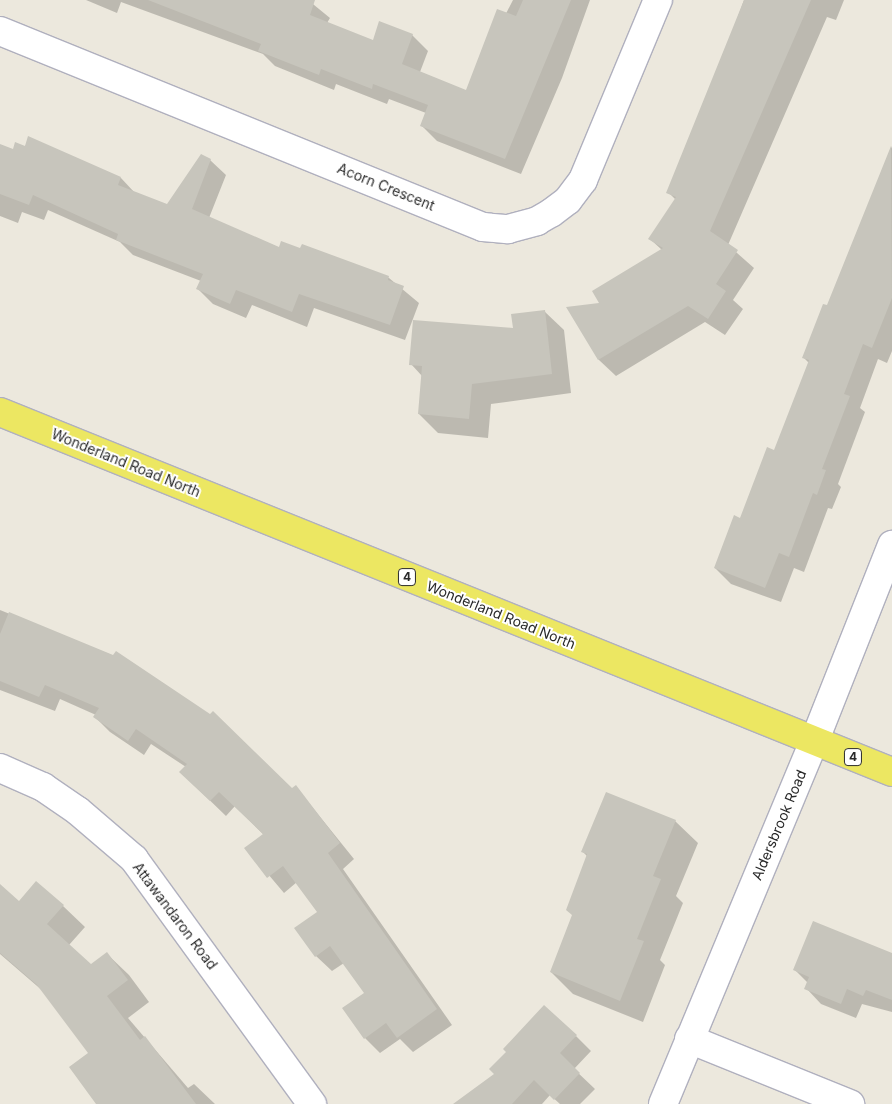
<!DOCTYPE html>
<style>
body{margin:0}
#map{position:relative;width:892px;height:1104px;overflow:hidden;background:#ece8dd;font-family:Inter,sans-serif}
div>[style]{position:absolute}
.shadow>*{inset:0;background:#0003}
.building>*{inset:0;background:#c7c5bc}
.roads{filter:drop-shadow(1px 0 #b0b0be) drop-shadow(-1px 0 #b0b0be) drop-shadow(0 1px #b0b0be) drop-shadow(0 -1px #b0b0be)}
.minor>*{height:28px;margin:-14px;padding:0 14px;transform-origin:14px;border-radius:14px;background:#fff}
.tertiary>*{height:28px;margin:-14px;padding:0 14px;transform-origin:14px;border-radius:14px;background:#fff}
.primary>*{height:28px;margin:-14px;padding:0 14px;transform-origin:14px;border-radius:14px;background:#ece762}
span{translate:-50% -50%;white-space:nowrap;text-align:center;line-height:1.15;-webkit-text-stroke:4px #fff;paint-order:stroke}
.shield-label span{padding:1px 4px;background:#fff;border:1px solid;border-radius:4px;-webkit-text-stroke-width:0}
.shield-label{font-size:12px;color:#2a2a2a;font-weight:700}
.street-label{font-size:14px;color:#2a2a2a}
</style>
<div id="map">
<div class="shadow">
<i style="clip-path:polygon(86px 0,308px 0,330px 18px,327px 23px,373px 41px,412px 35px,428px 51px,420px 72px,466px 91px,513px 0,590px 0,562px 78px,521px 174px,437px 141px,421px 125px,426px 113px,389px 99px,387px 104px,336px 84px,334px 90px,275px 66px,263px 54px,121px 2px,117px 13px)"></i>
<i style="clip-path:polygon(744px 0,844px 0,836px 20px,827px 17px,728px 245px,754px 268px,733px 300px,743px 309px,725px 335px,705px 322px,616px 376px,599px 360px,568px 308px,601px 304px,662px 250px,650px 239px,676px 200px,668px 192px,710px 93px)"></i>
<i style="clip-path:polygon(29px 138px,121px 178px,135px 193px,167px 205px,210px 160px,226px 175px,209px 218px,280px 248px,301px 250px,302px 245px,389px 278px,419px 303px,405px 340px,314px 308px,307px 327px,252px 305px,246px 318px,213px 304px,198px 289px,201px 281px,133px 255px,120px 242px,48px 210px,44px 220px,22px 212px,18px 223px,0 216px,0 145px,13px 150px,25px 147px)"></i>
<i style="clip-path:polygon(892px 146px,892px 351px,887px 363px,878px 359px,860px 408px,865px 412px,838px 484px,841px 487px,832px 509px,828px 508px,804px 572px,794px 568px,781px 602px,731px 584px,715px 568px,775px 451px,809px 363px,803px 357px,827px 307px)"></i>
<i style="clip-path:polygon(544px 311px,564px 330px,571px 393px,491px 404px,488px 438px,438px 433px,419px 414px,422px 376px,411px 364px,514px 330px)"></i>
<i style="clip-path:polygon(0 610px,114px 656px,292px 789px,296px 787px,354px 859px,343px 869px,452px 1025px,413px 1052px,400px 1039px,380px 1053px,365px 1038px,366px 993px,344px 963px,332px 971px,316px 956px,318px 912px,297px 882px,284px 893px,246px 848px,264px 835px,235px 806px,226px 816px,197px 788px,186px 767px,151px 744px,144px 755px,110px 732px,95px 717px,96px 715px,60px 699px,55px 711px,0 690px)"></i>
<i style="clip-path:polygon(675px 821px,698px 843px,676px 896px,683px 903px,660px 960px,665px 965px,643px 1022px,573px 994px,551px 972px,573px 916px,588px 857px,583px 852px)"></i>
<i style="clip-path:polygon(0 892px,19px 902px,63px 906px,85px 927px,69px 945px,91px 966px,107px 954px,129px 975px,149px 1002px,128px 1018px,188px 1088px,194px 1084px,215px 1104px,98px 1104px,90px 1053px,44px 992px,0 954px)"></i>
<i style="clip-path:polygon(892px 955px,892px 1012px,862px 1004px,856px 1018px,821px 1004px,806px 988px,808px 983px,794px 969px)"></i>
<i style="clip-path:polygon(576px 1036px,591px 1051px,574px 1069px,595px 1089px,580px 1104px,560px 1104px,550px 1095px,542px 1104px,455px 1104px)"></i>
</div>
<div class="building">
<i style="clip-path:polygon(148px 0,315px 0,310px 15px,373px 40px,379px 21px,413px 34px,402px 64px,466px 90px,497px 9px,516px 16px,523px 0,571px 0,505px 159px,420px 126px,428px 105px,373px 84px,372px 89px,321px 69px,319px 75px,258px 51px,261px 44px)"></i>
<i style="clip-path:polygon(744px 0,811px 0,710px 231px,738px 250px,716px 284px,726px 291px,708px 319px,688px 306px,598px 360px,566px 307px,599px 303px,592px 291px,663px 248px,648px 239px,676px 197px,666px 193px)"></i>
<i style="clip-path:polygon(28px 136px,121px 177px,118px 185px,167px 204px,201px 154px,211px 159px,192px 209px,279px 247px,281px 241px,300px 248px,302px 244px,389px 276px,388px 280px,404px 286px,390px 325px,299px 294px,292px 312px,236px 290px,230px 304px,196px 289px,203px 274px,116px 240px,118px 234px,33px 195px,29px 205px,0 194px,0 144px,13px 149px,15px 142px,25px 146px)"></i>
<i style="clip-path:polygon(891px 146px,892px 298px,872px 348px,863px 344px,844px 394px,850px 396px,822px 469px,826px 470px,817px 495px,813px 493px,789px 557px,779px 553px,765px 588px,714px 568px,734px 515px,740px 518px,767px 447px,774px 450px,809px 360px,802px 358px,823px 304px,827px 305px)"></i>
<i style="clip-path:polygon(545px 310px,552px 374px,472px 384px,469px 419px,418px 414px,422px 366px,409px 365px,413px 320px,513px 328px,511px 314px)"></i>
<i style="clip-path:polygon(9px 612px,113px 655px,116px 651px,210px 714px,213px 711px,292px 788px,296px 785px,340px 843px,328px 853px,437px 1009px,397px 1038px,386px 1023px,364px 1039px,342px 1008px,364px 993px,330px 946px,315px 957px,294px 928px,317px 912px,283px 866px,267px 878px,244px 848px,263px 834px,219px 792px,210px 801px,179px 772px,187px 764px,136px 729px,128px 741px,93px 717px,99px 708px,45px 685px,39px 697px,0 681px,0 634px)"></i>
<i style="clip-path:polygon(606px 792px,676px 820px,653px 876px,661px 879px,637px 939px,644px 941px,620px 1001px,550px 972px,572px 915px,566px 910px,587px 854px,581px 852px)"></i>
<i style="clip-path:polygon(36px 881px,64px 905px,47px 924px,91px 964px,107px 952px,128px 980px,107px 996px,140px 1040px,145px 1036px,196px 1104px,96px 1104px,69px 1067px,88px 1053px,37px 985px,0 953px,0 884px,19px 901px)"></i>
<i style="clip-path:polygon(813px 921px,892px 953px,892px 1000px,866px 990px,863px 996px,847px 989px,841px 1004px,804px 989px,809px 977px,793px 970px)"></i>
<i style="clip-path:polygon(544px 1005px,577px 1035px,560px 1053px,580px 1073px,554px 1100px,534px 1080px,512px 1104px,453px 1104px,494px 1074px,489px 1069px,506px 1052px,503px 1049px)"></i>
</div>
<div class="roads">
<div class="minor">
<i style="left:0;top:31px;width:521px;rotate:22.09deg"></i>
<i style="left:483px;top:227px;width:25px;rotate:5deg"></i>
<i style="left:508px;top:229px;width:30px;rotate:-15deg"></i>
<i style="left:537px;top:221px;width:16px;rotate:-30deg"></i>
<i style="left:551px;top:213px;width:21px;rotate:-37deg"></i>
<i style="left:568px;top:200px;width:25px;rotate:-53deg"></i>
<i style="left:583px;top:180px;width:195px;rotate:-67.4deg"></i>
<i style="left:0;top:768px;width:47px;rotate:23.8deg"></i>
<i style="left:43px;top:787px;width:42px;rotate:34.4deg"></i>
<i style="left:78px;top:811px;width:74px;rotate:40.6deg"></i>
<i style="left:134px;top:859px;width:303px;rotate:54deg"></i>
<i style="left:689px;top:1039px;width:174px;rotate:22deg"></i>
<i style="left:663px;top:1104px;width:392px;rotate:-67.4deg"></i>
</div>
<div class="tertiary">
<i style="left:814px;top:742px;width:212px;rotate:-68.4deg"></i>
</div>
<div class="primary">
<i style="left:0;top:412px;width:962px;rotate:21.98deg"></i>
</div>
</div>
<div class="shield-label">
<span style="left:407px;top:577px">4</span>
<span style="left:853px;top:757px">4</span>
</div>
<div class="street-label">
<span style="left:386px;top:187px;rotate:22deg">Acorn Crescent</span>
<span style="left:126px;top:463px;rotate:22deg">Wonderland Road North</span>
<span style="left:501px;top:615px;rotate:22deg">Wonderland Road North</span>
<span style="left:779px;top:825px;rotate:-67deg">Aldersbrook Road</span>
<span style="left:175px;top:916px;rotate:53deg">Attawandaron Road</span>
</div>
</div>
